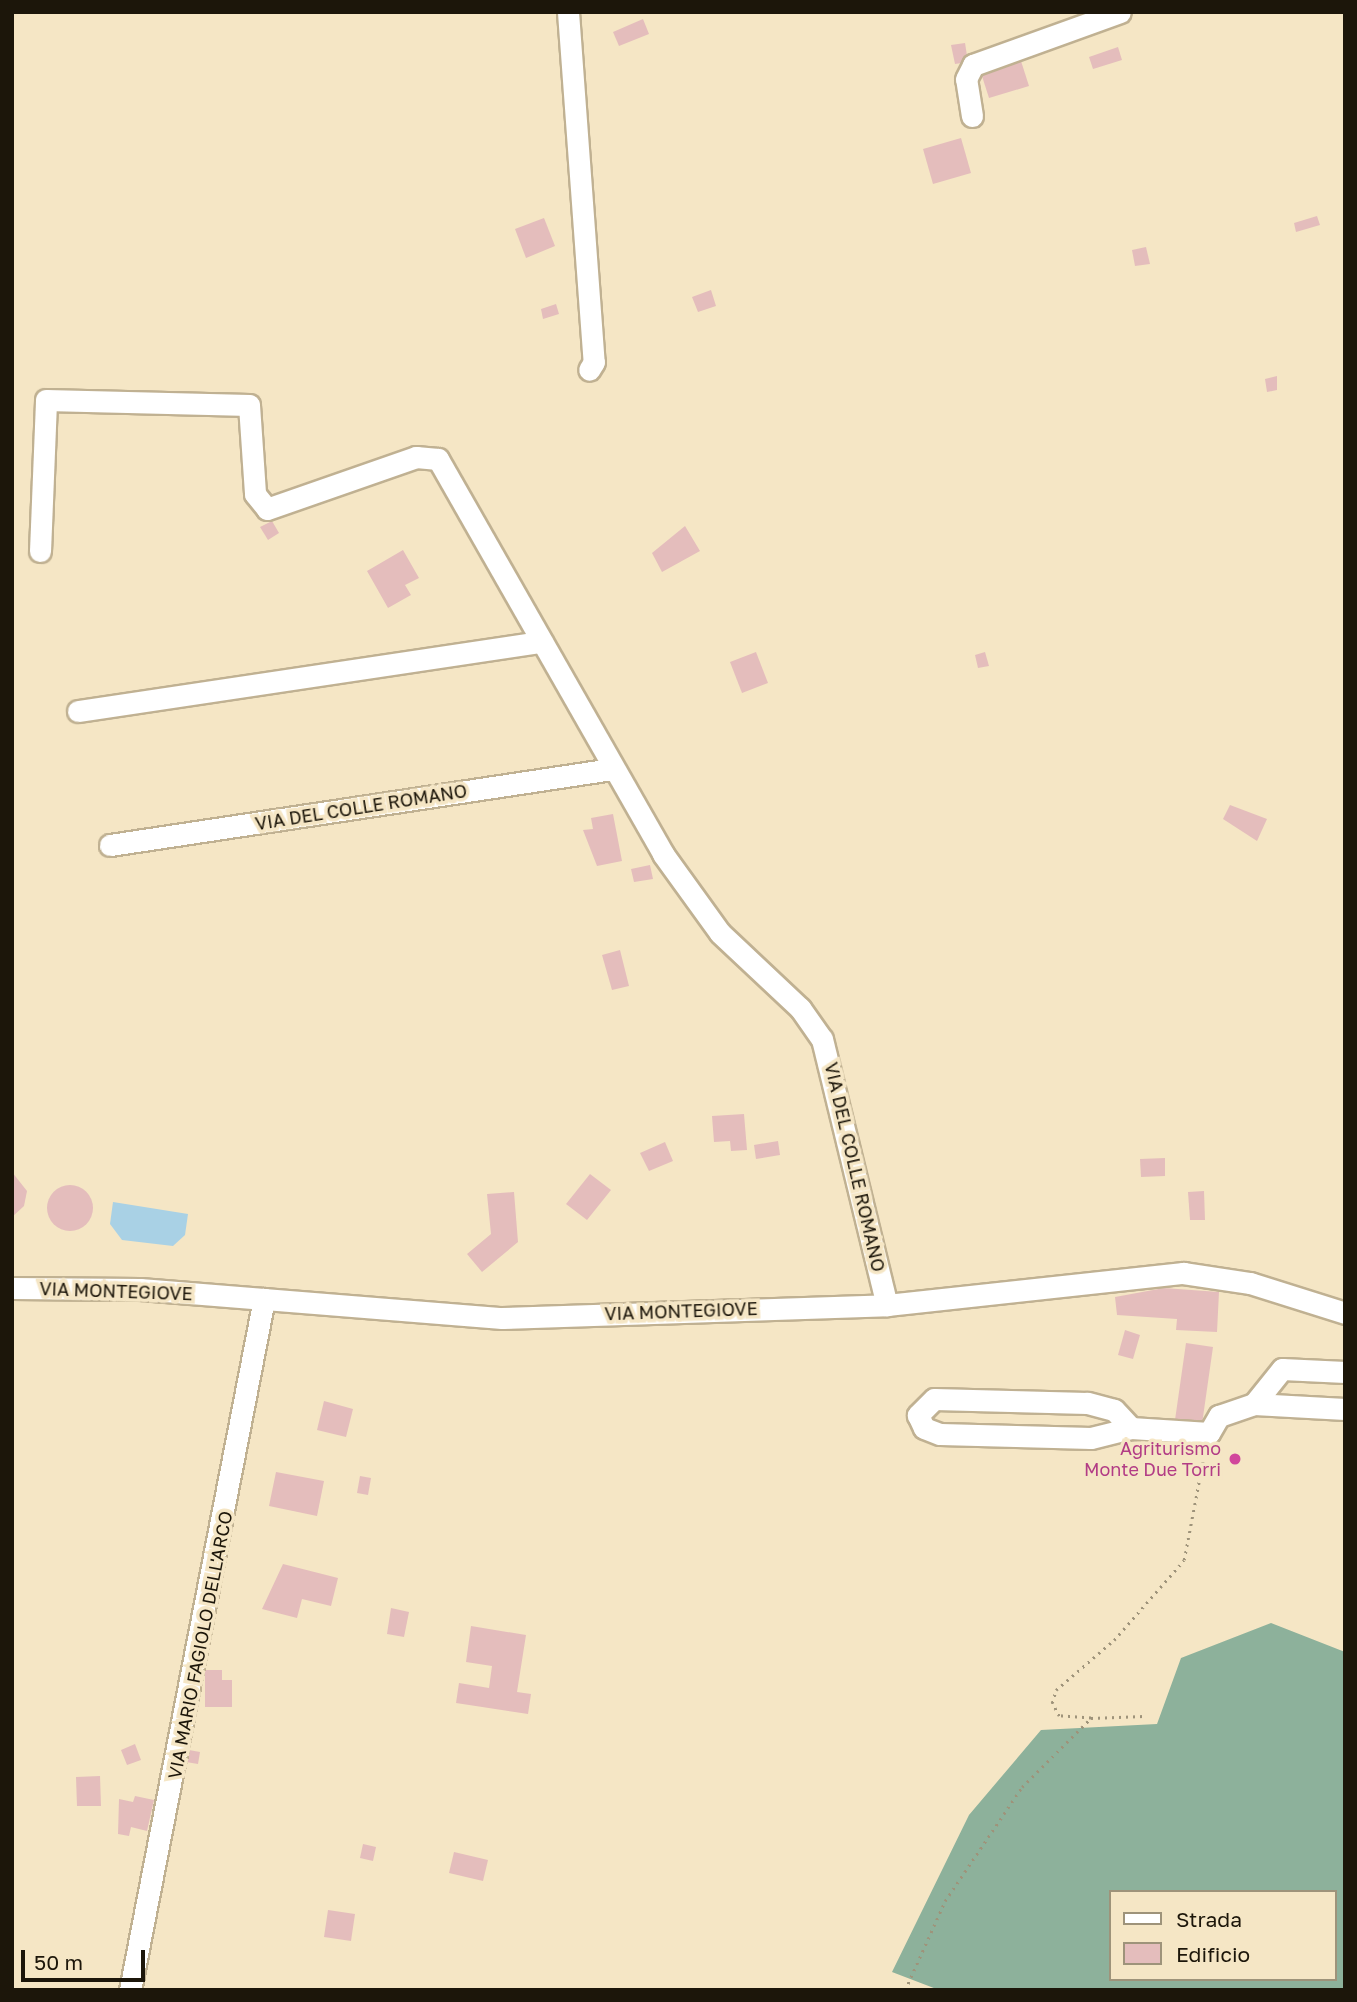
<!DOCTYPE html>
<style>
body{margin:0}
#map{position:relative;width:1357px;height:2002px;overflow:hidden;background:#f5e6c5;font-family:"Golos Text",sans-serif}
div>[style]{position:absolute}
.forest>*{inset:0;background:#8db19b}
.water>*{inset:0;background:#a9d1e5}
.building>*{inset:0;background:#e4bdbc}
.round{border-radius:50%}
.path>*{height:2.5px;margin-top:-1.25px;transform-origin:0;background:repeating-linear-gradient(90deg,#9e937a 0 2px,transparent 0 7px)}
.roads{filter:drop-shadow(2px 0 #c0b192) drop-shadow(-2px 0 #c0b192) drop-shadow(0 2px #c0b192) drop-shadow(0 -2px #c0b192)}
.minor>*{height:21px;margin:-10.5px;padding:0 10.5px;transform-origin:10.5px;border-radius:10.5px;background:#fff}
.dots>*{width:19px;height:19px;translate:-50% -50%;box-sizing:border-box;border:4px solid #f5e6c5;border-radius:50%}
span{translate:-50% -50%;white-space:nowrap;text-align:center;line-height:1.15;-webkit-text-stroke:7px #f5e6c5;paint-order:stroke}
.street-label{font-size:18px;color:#1c160a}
.hotel-label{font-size:18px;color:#b23c85}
.right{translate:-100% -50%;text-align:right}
.frame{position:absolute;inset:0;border:14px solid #1c160a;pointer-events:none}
.legend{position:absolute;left:1109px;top:1890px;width:228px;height:91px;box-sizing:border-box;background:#f5e6c5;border:2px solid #9e937a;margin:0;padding:9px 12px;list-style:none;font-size:21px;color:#1c160a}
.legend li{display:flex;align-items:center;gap:14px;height:35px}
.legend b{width:35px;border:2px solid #9e937a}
.scale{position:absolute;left:21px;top:1950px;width:124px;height:32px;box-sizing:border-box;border:4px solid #1c160a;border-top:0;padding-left:9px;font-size:21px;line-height:24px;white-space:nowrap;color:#1c160a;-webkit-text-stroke:5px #f5e6c5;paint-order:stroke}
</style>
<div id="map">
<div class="forest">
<i style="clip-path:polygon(evenodd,1271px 1623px,1345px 1652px,1345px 1990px,939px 1990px,892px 1972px,969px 1815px,1041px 1730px,1157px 1724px,1181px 1658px,1271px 1623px,1110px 1892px,1334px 1892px,1334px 1979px,1110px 1979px,1110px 1892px)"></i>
</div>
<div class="water">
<i style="clip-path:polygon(113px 1202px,188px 1214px,185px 1235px,173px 1246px,122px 1240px,110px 1224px)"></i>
</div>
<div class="building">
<i style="clip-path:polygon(643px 19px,649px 34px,619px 46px,613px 32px)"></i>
<i style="clip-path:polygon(965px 43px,968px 62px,955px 64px,951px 45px)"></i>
<i style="clip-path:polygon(1118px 47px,1122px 60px,1093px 69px,1089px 57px)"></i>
<i style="clip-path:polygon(1021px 61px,1029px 86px,989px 98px,981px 73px)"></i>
<i style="clip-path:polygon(961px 138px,971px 173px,933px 184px,923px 149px)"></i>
<i style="clip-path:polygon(1317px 216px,1320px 225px,1296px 232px,1294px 223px)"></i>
<i style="clip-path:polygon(544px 218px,555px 246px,526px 258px,515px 229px)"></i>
<i style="clip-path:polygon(1146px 247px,1150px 264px,1135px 266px,1132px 250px)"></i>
<i style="clip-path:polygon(711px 290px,716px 306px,698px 312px,692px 297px)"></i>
<i style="clip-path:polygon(556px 304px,559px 314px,543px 319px,541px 309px)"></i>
<i style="clip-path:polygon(1277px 376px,1277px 390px,1267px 392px,1265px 379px)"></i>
<i style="clip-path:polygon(272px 521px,279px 533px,268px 540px,260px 527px)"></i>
<i style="clip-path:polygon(685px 526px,700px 551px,662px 572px,652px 553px)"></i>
<i style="clip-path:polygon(403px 550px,419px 578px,405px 585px,411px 595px,388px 608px,367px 571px)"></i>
<i style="clip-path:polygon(756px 652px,768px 683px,742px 693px,730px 662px)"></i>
<i style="clip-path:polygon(985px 652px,989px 666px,978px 668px,975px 655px)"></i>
<i style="clip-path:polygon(1230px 805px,1267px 819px,1257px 841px,1223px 819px)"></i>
<i style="clip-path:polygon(613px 814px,622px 861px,597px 866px,583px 830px,593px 829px,591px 818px)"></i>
<i style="clip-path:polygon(650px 865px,653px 879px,634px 882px,631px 869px)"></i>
<i style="clip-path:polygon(620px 950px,629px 986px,612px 990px,602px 955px)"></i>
<i style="clip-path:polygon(744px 1114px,747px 1150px,731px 1151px,730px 1141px,714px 1142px,712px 1116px)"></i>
<i style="clip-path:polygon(778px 1141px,780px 1155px,756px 1159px,754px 1145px)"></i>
<i style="clip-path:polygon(665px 1142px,673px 1161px,649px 1171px,640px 1153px)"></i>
<i style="clip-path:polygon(1165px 1158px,1165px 1176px,1141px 1177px,1140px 1159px)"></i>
<i style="clip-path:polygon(12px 1172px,27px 1191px,24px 1206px,12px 1217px)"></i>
<i style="clip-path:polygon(590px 1174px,611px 1190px,587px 1220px,566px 1204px)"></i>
<i class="round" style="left:47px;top:1185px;width:46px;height:46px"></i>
<i style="clip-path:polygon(1204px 1191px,1205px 1220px,1190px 1220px,1188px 1192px)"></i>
<i style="clip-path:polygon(514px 1192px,518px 1242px,482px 1272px,467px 1254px,491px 1234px,487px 1194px)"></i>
<i style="clip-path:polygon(1164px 1288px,1219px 1292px,1217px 1332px,1176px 1330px,1177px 1319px,1117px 1315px,1115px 1297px)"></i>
<i style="clip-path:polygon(1125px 1330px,1140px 1335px,1133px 1359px,1118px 1355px)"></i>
<i style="clip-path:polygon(1186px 1343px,1213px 1347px,1202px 1424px,1175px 1420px)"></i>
<i style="clip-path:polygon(324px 1401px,353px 1409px,346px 1437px,317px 1430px)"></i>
<i style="clip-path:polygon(276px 1472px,324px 1481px,317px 1516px,269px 1506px)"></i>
<i style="clip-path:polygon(360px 1476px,371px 1478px,368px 1495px,357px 1493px)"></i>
<i style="clip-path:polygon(283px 1564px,338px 1578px,331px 1606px,302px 1599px,297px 1618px,262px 1609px)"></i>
<i style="clip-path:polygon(391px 1608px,409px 1612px,404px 1637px,387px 1634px)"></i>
<i style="clip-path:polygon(471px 1626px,526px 1635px,517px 1692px,531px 1694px,528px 1714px,456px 1703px,459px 1683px,489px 1688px,492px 1666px,466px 1662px)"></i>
<i style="clip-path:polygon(205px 1670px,222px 1670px,222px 1680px,232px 1680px,232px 1707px,205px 1707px)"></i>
<i style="clip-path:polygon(135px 1744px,141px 1760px,127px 1765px,121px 1750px)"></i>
<i style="clip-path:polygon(189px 1750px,200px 1752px,198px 1764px,186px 1762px)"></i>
<i style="clip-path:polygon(100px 1776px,101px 1806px,77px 1806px,76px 1777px)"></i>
<i style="clip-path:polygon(135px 1796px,154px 1800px,147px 1831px,131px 1827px,129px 1836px,118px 1834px,119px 1799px,133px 1802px)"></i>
<i style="clip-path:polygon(363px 1844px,376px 1847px,373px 1861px,360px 1858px)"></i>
<i style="clip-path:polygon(454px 1852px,488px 1860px,483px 1881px,449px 1873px)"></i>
<i style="clip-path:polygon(328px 1910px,355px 1914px,351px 1941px,324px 1937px)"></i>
</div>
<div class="path">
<i style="left:1091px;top:1718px;width:53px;rotate:-2.2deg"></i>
<i style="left:905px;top:1990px;width:98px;rotate:-65.8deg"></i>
<i style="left:945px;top:1901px;width:138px;rotate:-56deg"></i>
<i style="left:1022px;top:1787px;width:98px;rotate:-45deg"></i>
<i style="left:1091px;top:1718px;width:32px;rotate:-176deg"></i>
<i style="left:1059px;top:1716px;width:15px;rotate:-118deg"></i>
<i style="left:1052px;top:1703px;width:14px;rotate:-73deg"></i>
<i style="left:1056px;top:1690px;width:77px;rotate:-40.8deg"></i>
<i style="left:1114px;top:1640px;width:106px;rotate:-48.8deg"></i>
<i style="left:1184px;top:1560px;width:112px;rotate:-79.2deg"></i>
</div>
<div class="roads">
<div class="minor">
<i style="left:568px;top:12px;width:351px;rotate:85.8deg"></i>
<i style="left:594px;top:362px;width:9px;rotate:122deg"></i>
<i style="left:972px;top:116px;width:37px;rotate:-99deg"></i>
<i style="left:966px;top:79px;width:16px;rotate:-63deg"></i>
<i style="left:973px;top:65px;width:156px;rotate:-19.8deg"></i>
<i style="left:40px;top:551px;width:151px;rotate:-87.7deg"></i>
<i style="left:46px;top:400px;width:203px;rotate:1.4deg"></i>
<i style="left:249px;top:405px;width:89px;rotate:86.1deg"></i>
<i style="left:255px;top:494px;width:19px;rotate:51deg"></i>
<i style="left:267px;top:509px;width:158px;rotate:-19.2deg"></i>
<i style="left:416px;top:457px;width:22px;rotate:5deg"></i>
<i style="left:438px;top:459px;width:455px;rotate:60.3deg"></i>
<i style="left:663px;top:854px;width:97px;rotate:54.2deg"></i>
<i style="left:720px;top:933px;width:110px;rotate:43.2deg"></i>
<i style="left:800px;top:1008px;width:38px;rotate:55deg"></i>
<i style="left:822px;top:1039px;width:274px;rotate:76.3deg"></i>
<i style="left:78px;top:711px;width:469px;rotate:-8.5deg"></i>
<i style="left:110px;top:845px;width:508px;rotate:-8.61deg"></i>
<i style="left:12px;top:1288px;width:128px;rotate:0.4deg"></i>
<i style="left:140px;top:1289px;width:363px;rotate:4.6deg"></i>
<i style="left:502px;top:1318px;width:385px;rotate:-1.9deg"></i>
<i style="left:887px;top:1305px;width:298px;rotate:-6.2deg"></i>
<i style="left:1183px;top:1273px;width:68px;rotate:8.5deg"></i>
<i style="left:1250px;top:1283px;width:100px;rotate:17.5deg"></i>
<i style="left:1345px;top:1372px;width:63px;rotate:-177.3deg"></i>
<i style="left:1282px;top:1369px;width:45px;rotate:128.7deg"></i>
<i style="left:1254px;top:1404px;width:91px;rotate:3.1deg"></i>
<i style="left:1131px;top:1428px;width:25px;rotate:-133deg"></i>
<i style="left:1114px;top:1410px;width:28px;rotate:-165deg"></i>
<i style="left:1087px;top:1403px;width:153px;rotate:-178.5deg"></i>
<i style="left:934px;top:1399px;width:23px;rotate:135deg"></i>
<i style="left:918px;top:1415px;width:14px;rotate:65deg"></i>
<i style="left:924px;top:1428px;width:17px;rotate:21deg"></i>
<i style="left:940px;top:1434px;width:151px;rotate:1.5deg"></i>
<i style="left:1091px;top:1438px;width:41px;rotate:-14deg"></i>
<i style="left:1131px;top:1428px;width:78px;rotate:3.7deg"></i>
<i style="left:1209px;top:1433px;width:20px;rotate:-60deg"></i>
<i style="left:1219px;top:1416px;width:37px;rotate:-19deg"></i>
<i style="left:130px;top:1990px;width:704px;rotate:-79.03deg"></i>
</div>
</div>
<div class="dots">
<i style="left:1235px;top:1459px;background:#d1479c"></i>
</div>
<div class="street-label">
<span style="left:361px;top:807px;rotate:-9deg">VIA DEL COLLE ROMANO</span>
<span style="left:855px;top:1167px;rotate:77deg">VIA DEL COLLE ROMANO</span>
<span style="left:116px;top:1291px;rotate:2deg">VIA MONTEGIOVE</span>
<span style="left:681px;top:1311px;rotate:-2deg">VIA MONTEGIOVE</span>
<span style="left:200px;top:1645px;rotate:-79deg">VIA MARIO FAGIOLO DELL'ARCO</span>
</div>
<div class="hotel-label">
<span class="right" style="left:1221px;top:1459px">Agriturismo<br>Monte Due Torri</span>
</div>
<div class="frame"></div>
<ul class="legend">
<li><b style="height:9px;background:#fff"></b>Strada</li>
<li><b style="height:19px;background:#e4bdbc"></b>Edificio</li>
</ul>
<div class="scale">50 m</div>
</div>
